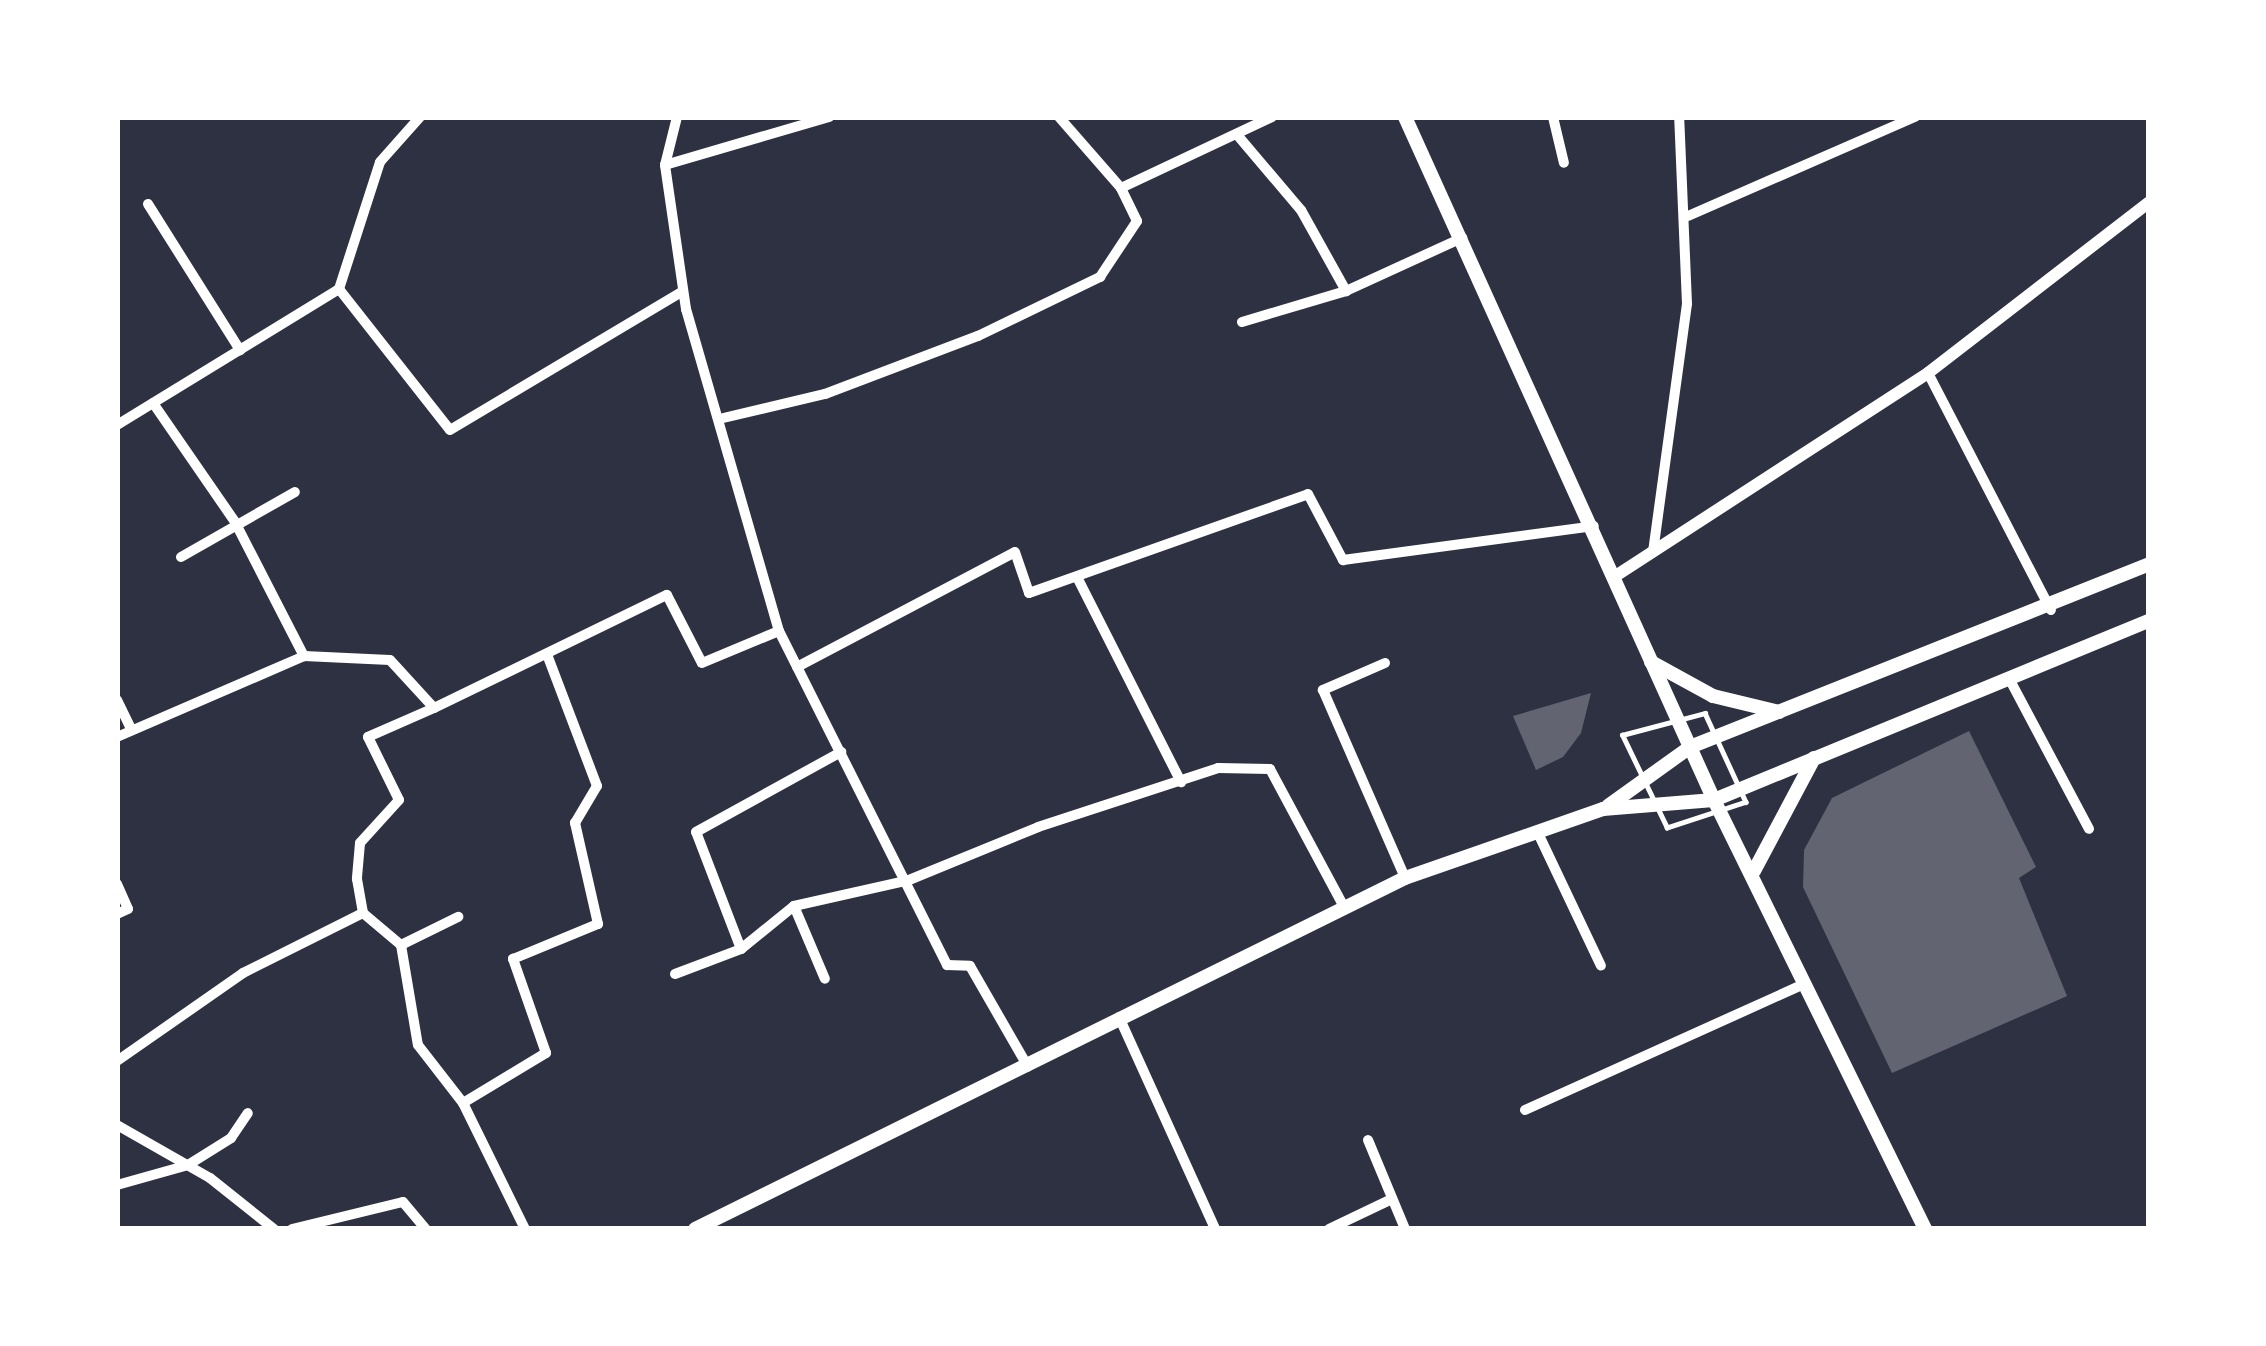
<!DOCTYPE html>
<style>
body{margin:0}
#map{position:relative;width:2266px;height:1346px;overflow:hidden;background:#2d3142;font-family:"Golos Text",sans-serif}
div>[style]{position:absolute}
.building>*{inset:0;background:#626471}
.path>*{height:4.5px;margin:-2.25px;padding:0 2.25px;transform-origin:2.25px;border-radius:2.25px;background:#fff}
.minor>*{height:10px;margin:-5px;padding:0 5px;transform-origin:5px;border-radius:5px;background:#fff}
.tertiary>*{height:12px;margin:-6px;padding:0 6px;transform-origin:6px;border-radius:6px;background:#fff}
.secondary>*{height:14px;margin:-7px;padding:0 7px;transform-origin:7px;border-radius:7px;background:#fff}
span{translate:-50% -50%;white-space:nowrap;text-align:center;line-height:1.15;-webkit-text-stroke:12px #fff;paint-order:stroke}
.frame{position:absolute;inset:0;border:120px solid #fff;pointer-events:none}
</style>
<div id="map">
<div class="building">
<i style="clip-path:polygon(1591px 693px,1581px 733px,1563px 757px,1536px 770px,1513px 716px)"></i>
<i style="clip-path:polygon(1969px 731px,2036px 867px,2019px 878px,2067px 996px,1892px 1073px,1803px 887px,1804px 850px,1832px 798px)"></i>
</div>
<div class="path">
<i style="left:1705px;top:713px;width:98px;rotate:65.3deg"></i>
<i style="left:1746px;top:802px;width:83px;rotate:161.8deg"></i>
<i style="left:1667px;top:828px;width:103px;rotate:-115.8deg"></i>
<i style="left:1622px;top:735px;width:86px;rotate:-14.8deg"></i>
</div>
<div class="minor">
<i style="left:677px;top:117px;width:49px;rotate:104deg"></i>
<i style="left:665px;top:165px;width:146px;rotate:81.7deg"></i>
<i style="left:686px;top:309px;width:335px;rotate:73.9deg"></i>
<i style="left:779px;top:631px;width:374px;rotate:63.3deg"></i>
<i style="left:947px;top:965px;width:23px;rotate:2deg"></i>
<i style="left:970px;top:966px;width:116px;rotate:60.1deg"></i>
<i style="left:1059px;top:117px;width:94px;rotate:48.9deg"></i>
<i style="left:1553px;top:117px;width:47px;rotate:76.6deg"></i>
<i style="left:1239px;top:137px;width:96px;rotate:49.7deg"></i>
<i style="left:1301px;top:210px;width:93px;rotate:60.9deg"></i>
<i style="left:665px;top:165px;width:171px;rotate:-16.3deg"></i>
<i style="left:148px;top:204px;width:173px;rotate:57.8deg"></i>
<i style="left:1688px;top:216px;width:248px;rotate:-23.6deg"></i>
<i style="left:339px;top:289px;width:179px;rotate:51.8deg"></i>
<i style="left:450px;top:430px;width:271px;rotate:-30.8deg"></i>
<i style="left:1242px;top:322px;width:109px;rotate:-16.6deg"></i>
<i style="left:1346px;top:291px;width:128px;rotate:-24.6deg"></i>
<i style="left:1928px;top:373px;width:267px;rotate:62.6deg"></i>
<i style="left:153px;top:403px;width:145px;rotate:55.4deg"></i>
<i style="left:235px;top:522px;width:151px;rotate:62.8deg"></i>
<i style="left:304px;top:656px;width:86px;rotate:2.7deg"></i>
<i style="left:390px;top:660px;width:65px;rotate:47.5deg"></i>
<i style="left:434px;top:708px;width:72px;rotate:156.3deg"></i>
<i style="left:368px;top:737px;width:70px;rotate:63.8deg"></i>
<i style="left:399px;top:800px;width:58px;rotate:132.2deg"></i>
<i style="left:360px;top:843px;width:36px;rotate:95deg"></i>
<i style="left:357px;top:879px;width:35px;rotate:80deg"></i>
<i style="left:363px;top:913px;width:50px;rotate:40.1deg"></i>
<i style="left:401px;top:945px;width:101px;rotate:80.4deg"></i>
<i style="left:418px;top:1045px;width:73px;rotate:52.2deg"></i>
<i style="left:463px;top:1103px;width:140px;rotate:63.8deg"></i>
<i style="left:719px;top:419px;width:109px;rotate:-13.3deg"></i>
<i style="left:825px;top:394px;width:164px;rotate:-20.8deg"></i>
<i style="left:978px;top:336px;width:136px;rotate:-25.8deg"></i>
<i style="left:1100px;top:277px;width:67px;rotate:-56.5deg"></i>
<i style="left:1137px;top:221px;width:37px;rotate:-116deg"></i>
<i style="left:1121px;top:188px;width:167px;rotate:-25.2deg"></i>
<i style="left:117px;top:425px;width:260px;rotate:-31.5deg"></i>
<i style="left:339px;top:289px;width:133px;rotate:-72.1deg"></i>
<i style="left:380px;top:162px;width:60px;rotate:-48.4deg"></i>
<i style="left:1653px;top:552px;width:250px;rotate:-82.2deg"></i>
<i style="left:1687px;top:304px;width:187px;rotate:-92.4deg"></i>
<i style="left:181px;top:557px;width:131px;rotate:-29.7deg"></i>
<i style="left:1078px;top:579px;width:228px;rotate:63.1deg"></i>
<i style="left:1385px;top:663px;width:68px;rotate:156.5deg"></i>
<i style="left:1323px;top:690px;width:205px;rotate:66.4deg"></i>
<i style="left:797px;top:667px;width:246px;rotate:-27.8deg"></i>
<i style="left:1015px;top:552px;width:43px;rotate:71.1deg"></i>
<i style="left:1029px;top:593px;width:296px;rotate:-19.5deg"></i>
<i style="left:1308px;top:494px;width:75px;rotate:62.1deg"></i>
<i style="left:1343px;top:560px;width:253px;rotate:-7.7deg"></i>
<i style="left:2012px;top:684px;width:164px;rotate:62deg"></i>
<i style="left:117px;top:700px;width:30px;rotate:64deg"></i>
<i style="left:434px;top:708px;width:259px;rotate:-25.9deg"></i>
<i style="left:667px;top:595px;width:76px;rotate:62.8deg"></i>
<i style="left:702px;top:663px;width:83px;rotate:-22.6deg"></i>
<i style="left:117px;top:737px;width:204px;rotate:-23.4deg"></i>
<i style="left:1537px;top:831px;width:149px;rotate:64.6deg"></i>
<i style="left:117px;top:884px;width:27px;rotate:66deg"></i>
<i style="left:128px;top:909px;width:12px;rotate:156deg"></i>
<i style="left:794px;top:906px;width:79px;rotate:67deg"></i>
<i style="left:401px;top:945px;width:64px;rotate:-26.2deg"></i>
<i style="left:741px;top:949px;width:125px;rotate:-111deg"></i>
<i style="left:696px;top:832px;width:166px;rotate:-28.9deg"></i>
<i style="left:675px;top:974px;width:71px;rotate:-20.7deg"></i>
<i style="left:741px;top:949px;width:68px;rotate:-39.1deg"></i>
<i style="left:794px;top:906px;width:118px;rotate:-12.7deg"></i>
<i style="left:909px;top:880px;width:139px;rotate:-22.3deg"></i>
<i style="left:1038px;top:827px;width:189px;rotate:-18.1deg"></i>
<i style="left:1218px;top:768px;width:52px;rotate:1.1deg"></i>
<i style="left:1270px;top:769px;width:154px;rotate:61.8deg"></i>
<i style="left:1119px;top:1017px;width:233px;rotate:65.6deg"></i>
<i style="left:117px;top:1061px;width:154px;rotate:-34.9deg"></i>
<i style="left:243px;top:973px;width:134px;rotate:-26.6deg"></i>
<i style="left:463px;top:1103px;width:97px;rotate:-31.1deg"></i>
<i style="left:546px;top:1053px;width:100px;rotate:-109.3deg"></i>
<i style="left:513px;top:959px;width:92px;rotate:-22.4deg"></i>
<i style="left:598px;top:924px;width:104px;rotate:-102.8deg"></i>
<i style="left:575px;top:823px;width:43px;rotate:-59.3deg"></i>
<i style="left:597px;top:786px;width:138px;rotate:-110.8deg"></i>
<i style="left:1525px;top:1110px;width:304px;rotate:-24.3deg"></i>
<i style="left:117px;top:1125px;width:107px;rotate:29.7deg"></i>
<i style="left:210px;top:1178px;width:82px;rotate:38.6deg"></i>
<i style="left:1368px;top:1140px;width:96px;rotate:67.4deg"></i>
<i style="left:117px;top:1185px;width:74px;rotate:-15.7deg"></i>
<i style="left:188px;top:1165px;width:51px;rotate:-32.1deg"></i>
<i style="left:231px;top:1138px;width:30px;rotate:-56deg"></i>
<i style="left:292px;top:1229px;width:114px;rotate:-13.7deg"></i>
<i style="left:403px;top:1202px;width:35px;rotate:50deg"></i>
<i style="left:1329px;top:1229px;width:70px;rotate:-25.5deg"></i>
</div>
<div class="tertiary">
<i style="left:1617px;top:575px;width:371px;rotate:-33deg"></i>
<i style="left:1928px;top:373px;width:279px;rotate:-37.7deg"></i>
</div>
<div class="secondary">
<i style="left:1405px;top:117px;width:750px;rotate:65.66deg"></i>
<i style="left:1714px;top:800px;width:478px;rotate:63.8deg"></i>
<i style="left:1651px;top:662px;width:71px;rotate:28.7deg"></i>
<i style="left:1713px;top:696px;width:68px;rotate:13.6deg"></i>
<i style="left:1608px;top:806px;width:101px;rotate:-35.7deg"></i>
<i style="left:1690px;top:747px;width:494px;rotate:-21.7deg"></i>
<i style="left:1754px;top:871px;width:128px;rotate:-62deg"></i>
<i style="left:695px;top:1229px;width:792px;rotate:-26.31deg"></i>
<i style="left:1405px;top:878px;width:210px;rotate:-19.2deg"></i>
<i style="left:1603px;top:809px;width:111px;rotate:-4.6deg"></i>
<i style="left:1714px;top:800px;width:470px;rotate:-22.4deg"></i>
</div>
<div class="frame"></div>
</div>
